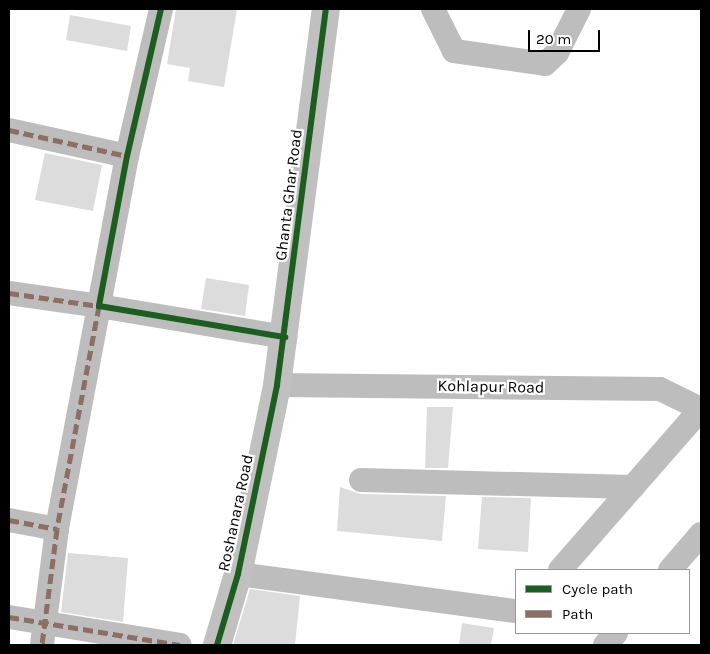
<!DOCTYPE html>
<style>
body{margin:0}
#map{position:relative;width:710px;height:654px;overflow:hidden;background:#fff;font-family:Karla,sans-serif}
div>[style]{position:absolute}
.building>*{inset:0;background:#dcdcdc}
.street>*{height:24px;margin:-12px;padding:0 12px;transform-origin:12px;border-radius:12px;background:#bdbdbd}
.secondary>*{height:28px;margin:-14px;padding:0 14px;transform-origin:14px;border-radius:14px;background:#c0c0c0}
.quiet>*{height:5px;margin-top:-2.5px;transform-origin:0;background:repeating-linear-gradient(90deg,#8d6e63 0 10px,transparent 0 15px)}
.cycleway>*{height:6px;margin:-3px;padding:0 3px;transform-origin:3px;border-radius:3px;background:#1b5e20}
span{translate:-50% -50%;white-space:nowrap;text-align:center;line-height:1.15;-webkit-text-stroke:4.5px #fff;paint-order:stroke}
.street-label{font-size:16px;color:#000}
.frame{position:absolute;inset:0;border:10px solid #000;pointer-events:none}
.legend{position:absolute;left:515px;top:569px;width:175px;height:65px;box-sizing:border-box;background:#fff;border:1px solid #999;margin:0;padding:6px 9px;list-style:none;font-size:15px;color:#000}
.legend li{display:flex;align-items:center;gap:10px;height:25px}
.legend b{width:25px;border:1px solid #999}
.scale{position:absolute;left:528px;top:30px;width:72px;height:22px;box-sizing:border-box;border:2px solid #000;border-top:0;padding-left:6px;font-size:15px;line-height:18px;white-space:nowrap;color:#000;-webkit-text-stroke:4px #fff;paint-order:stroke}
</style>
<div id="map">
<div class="building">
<i style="clip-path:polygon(176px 9px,237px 9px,224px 87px,188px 81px,190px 68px,167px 64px)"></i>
<i style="clip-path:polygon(70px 15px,131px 26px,127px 51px,66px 40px)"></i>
<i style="clip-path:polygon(45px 153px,102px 165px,93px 211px,35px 200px)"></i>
<i style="clip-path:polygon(206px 278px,249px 285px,245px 316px,201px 309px)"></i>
<i style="clip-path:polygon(427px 407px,453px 407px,448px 468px,425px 468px)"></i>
<i style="clip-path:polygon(340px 487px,361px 494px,446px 496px,442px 541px,337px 531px)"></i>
<i style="clip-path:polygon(482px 497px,531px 498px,528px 552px,478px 549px)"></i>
<i style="clip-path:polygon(68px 553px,128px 558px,123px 622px,61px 612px)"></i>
<i style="clip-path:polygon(250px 589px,300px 596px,295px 645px,233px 645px)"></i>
<i style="clip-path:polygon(462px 623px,494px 628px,491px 645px,459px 645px)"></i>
</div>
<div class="street">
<i style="left:161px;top:9px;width:151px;rotate:103deg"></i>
<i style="left:127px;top:156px;width:153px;rotate:100.6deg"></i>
<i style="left:99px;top:306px;width:189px;rotate:9.5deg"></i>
<i style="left:433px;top:9px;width:47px;rotate:63.4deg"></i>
<i style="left:454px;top:51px;width:92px;rotate:8.1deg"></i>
<i style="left:545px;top:64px;width:16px;rotate:-43deg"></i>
<i style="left:557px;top:53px;width:49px;rotate:-63.4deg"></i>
<i style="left:9px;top:130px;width:121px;rotate:12.4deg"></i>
<i style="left:9px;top:293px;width:91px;rotate:8.2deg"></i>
<i style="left:99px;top:306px;width:227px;rotate:100.7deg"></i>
<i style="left:57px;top:529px;width:117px;rotate:97.4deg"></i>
<i style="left:277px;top:385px;width:383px;rotate:0.6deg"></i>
<i style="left:660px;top:389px;width:46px;rotate:26deg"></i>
<i style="left:361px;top:480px;width:272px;rotate:1.5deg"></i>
<i style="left:9px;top:520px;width:49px;rotate:10.6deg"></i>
<i style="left:560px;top:570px;width:214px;rotate:-48.8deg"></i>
<i style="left:670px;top:570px;width:48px;rotate:-49.3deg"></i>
<i style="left:238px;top:574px;width:280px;rotate:7.6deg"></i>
<i style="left:9px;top:617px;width:173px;rotate:9.3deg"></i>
<i style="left:605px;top:645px;width:16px;rotate:-47deg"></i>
</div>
<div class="secondary">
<i style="left:217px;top:645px;width:74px;rotate:-73.5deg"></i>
<i style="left:238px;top:574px;width:193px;rotate:-78.3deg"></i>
<i style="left:277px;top:385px;width:379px;rotate:-82.6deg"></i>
</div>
<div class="quiet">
<i style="left:9px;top:130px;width:121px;rotate:12.4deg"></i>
<i style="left:9px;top:293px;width:91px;rotate:8.2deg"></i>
<i style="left:99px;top:306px;width:227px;rotate:100.7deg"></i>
<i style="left:57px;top:529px;width:117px;rotate:97.4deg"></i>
<i style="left:9px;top:520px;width:49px;rotate:10.6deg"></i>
<i style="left:9px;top:617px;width:173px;rotate:9.3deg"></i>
</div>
<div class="cycleway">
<i style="left:161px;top:9px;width:151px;rotate:103deg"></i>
<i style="left:127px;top:156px;width:153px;rotate:100.6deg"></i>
<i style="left:99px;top:306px;width:189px;rotate:9.5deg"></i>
<i style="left:217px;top:645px;width:74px;rotate:-73.5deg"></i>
<i style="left:238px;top:574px;width:193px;rotate:-78.3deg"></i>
<i style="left:277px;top:385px;width:379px;rotate:-82.6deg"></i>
</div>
<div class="street-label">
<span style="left:289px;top:195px;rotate:-83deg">Ghanta Ghar Road</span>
<span style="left:491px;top:387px;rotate:1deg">Kohlapur Road</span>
<span style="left:236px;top:513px;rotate:-78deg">Roshanara Road</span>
</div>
<div class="frame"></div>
<ul class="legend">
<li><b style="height:6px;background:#1b5e20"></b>Cycle path</li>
<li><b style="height:6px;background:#8d6e63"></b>Path</li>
</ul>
<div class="scale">20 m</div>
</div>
